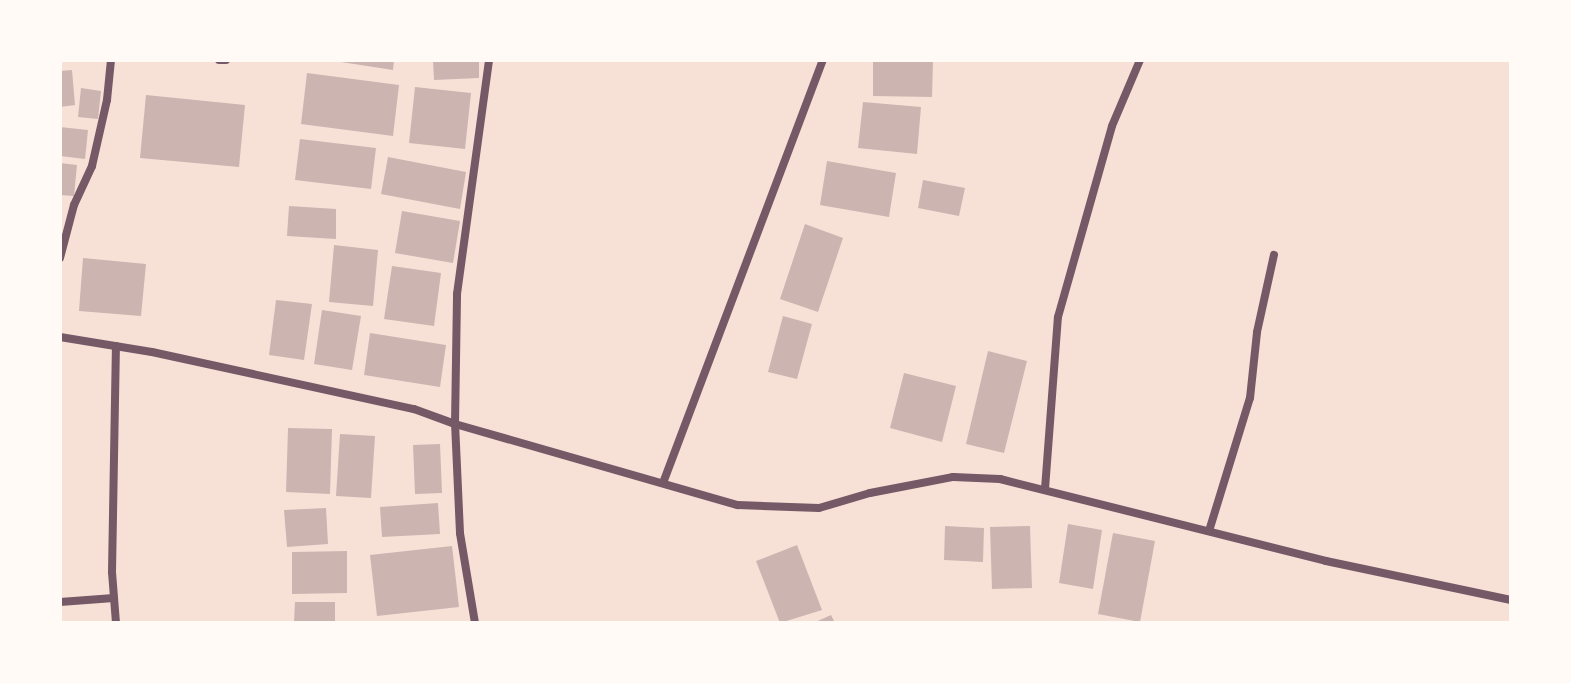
<!DOCTYPE html>
<style>
body{margin:0}
#map{position:relative;width:1571px;height:683px;overflow:hidden;background:#f7e1d7;font-family:Literata,serif}
div>[style]{position:absolute}
.building>*{inset:0;background:#ccb4b1}
.minor>*{height:8px;margin:-4px;padding:0 4px;transform-origin:4px;border-radius:4px;background:#755966}
span{translate:-50% -50%;white-space:nowrap;text-align:center;line-height:1.15;-webkit-text-stroke:8px #fffaf5;paint-order:stroke}
.frame{position:absolute;inset:0;border:62px solid #fffaf5;pointer-events:none}
</style>
<div id="map">
<div class="building">
<i style="clip-path:polygon(328px 60px,394px 60px,393px 70px)"></i>
<i style="clip-path:polygon(433px 60px,479px 60px,479px 78px,434px 80px)"></i>
<i style="clip-path:polygon(873px 60px,933px 61px,932px 97px,873px 96px)"></i>
<i style="clip-path:polygon(72px 70px,75px 105px,60px 107px,60px 71px)"></i>
<i style="clip-path:polygon(307px 73px,399px 85px,393px 136px,301px 124px)"></i>
<i style="clip-path:polygon(415px 87px,471px 93px,465px 149px,409px 143px)"></i>
<i style="clip-path:polygon(81px 88px,101px 91px,98px 119px,78px 117px)"></i>
<i style="clip-path:polygon(146px 95px,245px 105px,239px 167px,140px 158px)"></i>
<i style="clip-path:polygon(863px 102px,921px 107px,917px 154px,858px 148px)"></i>
<i style="clip-path:polygon(60px 127px,88px 130px,85px 159px,60px 156px)"></i>
<i style="clip-path:polygon(300px 139px,376px 148px,371px 189px,295px 180px)"></i>
<i style="clip-path:polygon(388px 157px,466px 172px,460px 209px,381px 194px)"></i>
<i style="clip-path:polygon(827px 161px,896px 173px,889px 217px,820px 205px)"></i>
<i style="clip-path:polygon(60px 163px,77px 165px,74px 196px,60px 195px)"></i>
<i style="clip-path:polygon(923px 180px,965px 188px,959px 216px,918px 208px)"></i>
<i style="clip-path:polygon(289px 206px,336px 209px,336px 239px,287px 236px)"></i>
<i style="clip-path:polygon(402px 211px,460px 221px,453px 263px,395px 253px)"></i>
<i style="clip-path:polygon(805px 224px,843px 238px,818px 312px,780px 299px)"></i>
<i style="clip-path:polygon(334px 245px,378px 250px,373px 306px,329px 302px)"></i>
<i style="clip-path:polygon(83px 258px,146px 264px,141px 316px,79px 311px)"></i>
<i style="clip-path:polygon(392px 266px,441px 273px,434px 326px,384px 319px)"></i>
<i style="clip-path:polygon(276px 300px,312px 304px,304px 360px,269px 355px)"></i>
<i style="clip-path:polygon(322px 310px,361px 316px,352px 370px,314px 364px)"></i>
<i style="clip-path:polygon(783px 316px,812px 324px,797px 379px,768px 372px)"></i>
<i style="clip-path:polygon(370px 333px,446px 345px,440px 387px,364px 375px)"></i>
<i style="clip-path:polygon(988px 351px,1027px 361px,1004px 453px,966px 444px)"></i>
<i style="clip-path:polygon(904px 373px,956px 386px,942px 442px,890px 428px)"></i>
<i style="clip-path:polygon(288px 428px,332px 429px,330px 494px,286px 492px)"></i>
<i style="clip-path:polygon(340px 434px,375px 436px,371px 498px,336px 496px)"></i>
<i style="clip-path:polygon(440px 444px,442px 493px,415px 494px,413px 445px)"></i>
<i style="clip-path:polygon(438px 503px,440px 534px,382px 537px,380px 507px)"></i>
<i style="clip-path:polygon(326px 508px,328px 544px,287px 547px,284px 510px)"></i>
<i style="clip-path:polygon(1068px 524px,1102px 530px,1093px 589px,1059px 583px)"></i>
<i style="clip-path:polygon(945px 526px,984px 528px,983px 562px,944px 560px)"></i>
<i style="clip-path:polygon(1030px 526px,1032px 588px,992px 589px,990px 527px)"></i>
<i style="clip-path:polygon(1113px 533px,1155px 541px,1140px 622px,1098px 614px)"></i>
<i style="clip-path:polygon(797px 545px,822px 610px,780px 623px,756px 561px)"></i>
<i style="clip-path:polygon(452px 546px,459px 607px,377px 616px,370px 555px)"></i>
<i style="clip-path:polygon(347px 551px,347px 593px,292px 594px,292px 552px)"></i>
<i style="clip-path:polygon(295px 602px,335px 602px,335px 623px,294px 623px)"></i>
<i style="clip-path:polygon(831px 615px,835px 623px,813px 623px)"></i>
</div>
<div class="minor">
<i style="left:219px;top:60px;width:7px"></i>
<i style="left:60px;top:258px;width:55px;rotate:-75.2deg"></i>
<i style="left:74px;top:205px;width:43px;rotate:-65.2deg"></i>
<i style="left:92px;top:166px;width:68px;rotate:-77.2deg"></i>
<i style="left:107px;top:100px;width:40px;rotate:-84.3deg"></i>
<i style="left:60px;top:337px;width:93px;rotate:9.3deg"></i>
<i style="left:152px;top:352px;width:268px;rotate:12.3deg"></i>
<i style="left:414px;top:409px;width:44px;rotate:20.1deg"></i>
<i style="left:455px;top:424px;width:294px;rotate:16deg"></i>
<i style="left:738px;top:505px;width:81px;rotate:2.1deg"></i>
<i style="left:819px;top:508px;width:53px;rotate:-16.4deg"></i>
<i style="left:870px;top:493px;width:85px;rotate:-10.9deg"></i>
<i style="left:953px;top:477px;width:47px;rotate:2.4deg"></i>
<i style="left:1000px;top:479px;width:336px;rotate:14.1deg"></i>
<i style="left:1326px;top:561px;width:189px;rotate:11.9deg"></i>
<i style="left:663px;top:483px;width:452px;rotate:-69.3deg"></i>
<i style="left:1045px;top:489px;width:172px;rotate:-85.7deg"></i>
<i style="left:1058px;top:317px;width:198px;rotate:-74.2deg"></i>
<i style="left:1112px;top:126px;width:72px;rotate:-67deg"></i>
<i style="left:1209px;top:531px;width:139px;rotate:-72.9deg"></i>
<i style="left:1250px;top:398px;width:66px;rotate:-83.9deg"></i>
<i style="left:1257px;top:332px;width:79px;rotate:-77.6deg"></i>
<i style="left:60px;top:602px;width:54px;rotate:-4.2deg"></i>
<i style="left:116px;top:623px;width:51px;rotate:-94.5deg"></i>
<i style="left:112px;top:572px;width:226px;rotate:-89deg"></i>
<i style="left:475px;top:623px;width:91px;rotate:-99.5deg"></i>
<i style="left:460px;top:533px;width:109px;rotate:-92.6deg"></i>
<i style="left:455px;top:424px;width:130px;rotate:-89.1deg"></i>
<i style="left:457px;top:294px;width:236px;rotate:-82.2deg"></i>
</div>
<div class="frame"></div>
</div>
